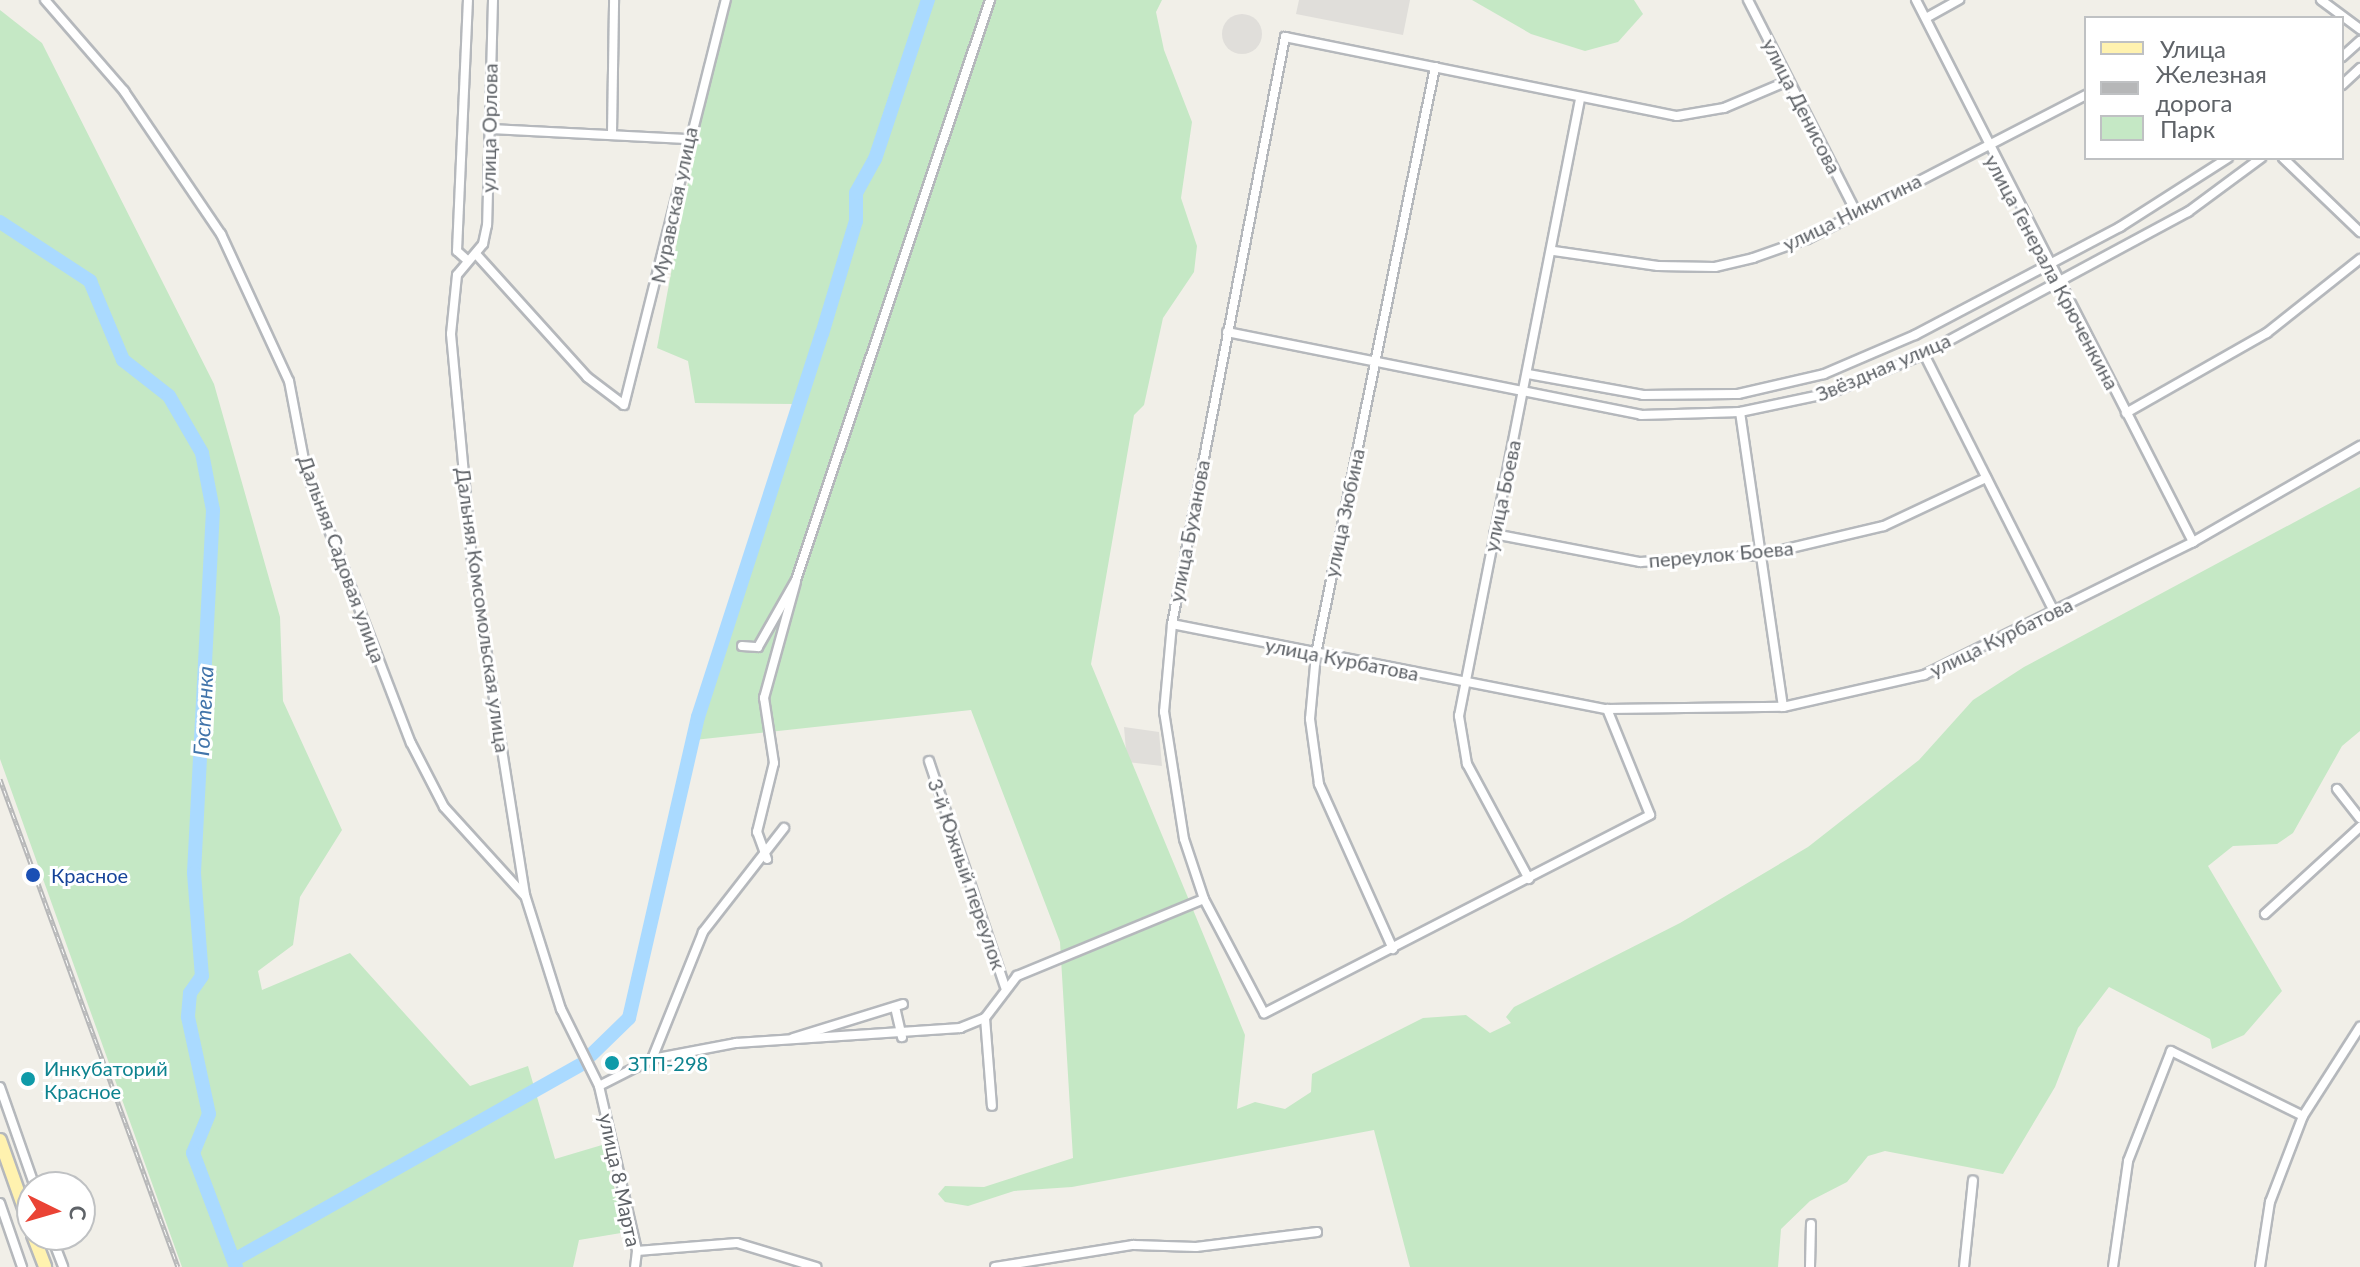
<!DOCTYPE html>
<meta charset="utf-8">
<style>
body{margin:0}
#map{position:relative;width:2360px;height:1267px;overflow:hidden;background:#f1efe8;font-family:Lato,sans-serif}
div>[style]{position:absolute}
.industrial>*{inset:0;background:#e0deda}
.round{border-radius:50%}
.green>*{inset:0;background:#c5e8c5}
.river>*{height:14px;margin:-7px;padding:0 7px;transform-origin:7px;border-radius:7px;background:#aadaff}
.roads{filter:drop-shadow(2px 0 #b5b8bc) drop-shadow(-2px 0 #b5b8bc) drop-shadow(0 2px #b5b8bc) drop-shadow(0 -2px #b5b8bc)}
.street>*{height:8px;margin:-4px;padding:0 4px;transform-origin:4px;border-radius:4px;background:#fff}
.primary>*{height:12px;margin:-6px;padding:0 6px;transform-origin:6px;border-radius:6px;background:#fff2af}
.rail>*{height:5px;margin-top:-2.5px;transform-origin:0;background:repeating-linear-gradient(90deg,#fff 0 6px,#b6b7b8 0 12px);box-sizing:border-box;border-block:2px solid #b6b7b8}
.dots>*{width:22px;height:22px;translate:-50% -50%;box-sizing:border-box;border:4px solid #fff;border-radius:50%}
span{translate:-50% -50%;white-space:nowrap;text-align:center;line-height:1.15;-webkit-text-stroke:6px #fff;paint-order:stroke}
.street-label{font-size:20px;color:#5f6368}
.transit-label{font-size:20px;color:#164399}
.left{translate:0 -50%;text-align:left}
.culture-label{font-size:20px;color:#0d838f}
.water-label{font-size:22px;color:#4174aa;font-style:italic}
.legend{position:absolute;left:2084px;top:16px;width:260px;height:144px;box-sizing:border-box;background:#fff;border:2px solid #bfc1c3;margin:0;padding:10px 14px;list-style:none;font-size:24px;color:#5f6368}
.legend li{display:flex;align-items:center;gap:16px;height:40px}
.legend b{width:40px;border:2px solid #bfc1c3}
.north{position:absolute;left:16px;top:1171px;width:80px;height:80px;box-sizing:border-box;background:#fff;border:2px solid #bfc1c3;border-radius:50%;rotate:95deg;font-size:22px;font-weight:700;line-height:32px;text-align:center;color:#5f6368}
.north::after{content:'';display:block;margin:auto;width:28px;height:36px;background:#ea4335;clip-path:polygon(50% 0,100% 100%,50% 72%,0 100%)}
</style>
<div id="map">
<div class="industrial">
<i style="clip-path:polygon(1299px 0,1410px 0,1403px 35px,1296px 14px)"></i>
<i class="round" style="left:1222px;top:14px;width:40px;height:40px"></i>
<i style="clip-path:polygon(1124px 727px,1159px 732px,1162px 766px,1127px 762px)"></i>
</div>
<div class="green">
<i style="clip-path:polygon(732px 0,1162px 0,1156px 12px,1164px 50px,1192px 122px,1181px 198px,1197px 246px,1194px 272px,1163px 318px,1144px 405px,1134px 415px,1091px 664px,1245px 1035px,1237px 1109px,1255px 1102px,1285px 1109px,1311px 1092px,1312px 1074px,1423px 1018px,1466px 1015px,1490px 1033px,1511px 1023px,1506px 1017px,1514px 1007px,1680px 923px,1808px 847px,1919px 760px,1973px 700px,2024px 667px,2360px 487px,2360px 731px,2342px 746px,2293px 833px,2277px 844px,2233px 846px,2208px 866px,2282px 991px,2244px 1035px,2212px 1049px,2210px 1039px,2109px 987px,2078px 1028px,2055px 1087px,2003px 1174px,1885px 1151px,1868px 1156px,1847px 1182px,1810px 1201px,1781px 1229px,1778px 1267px,1410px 1267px,1374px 1130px,1072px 1187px,1014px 1191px,968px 1206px,945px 1202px,938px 1194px,945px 1186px,984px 1187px,1073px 1158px,1060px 942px,971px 710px,694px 740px,795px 404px,695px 403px,688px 361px,657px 348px,696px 140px)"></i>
<i style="clip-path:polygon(1472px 0,1634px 0,1643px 14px,1618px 42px,1585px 51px,1531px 34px)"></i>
<i style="clip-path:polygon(0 10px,42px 43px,214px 384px,280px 617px,283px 701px,342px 830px,300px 897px,293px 945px,258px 971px,262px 990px,350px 953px,470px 1086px,528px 1066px,555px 1159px,602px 1145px,627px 1232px,579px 1240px,573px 1267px,182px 1267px,0 759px)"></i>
</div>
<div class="river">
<i style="left:0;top:222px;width:108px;rotate:33.2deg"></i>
<i style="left:90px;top:281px;width:86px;rotate:67.3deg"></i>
<i style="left:123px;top:360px;width:58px;rotate:38deg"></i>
<i style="left:169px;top:396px;width:66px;rotate:59.9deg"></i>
<i style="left:202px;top:453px;width:58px;rotate:79.1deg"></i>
<i style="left:213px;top:510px;width:363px;rotate:93deg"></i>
<i style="left:194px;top:873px;width:103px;rotate:85.6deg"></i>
<i style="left:202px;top:976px;width:21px;rotate:125deg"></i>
<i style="left:190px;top:993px;width:24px;rotate:95deg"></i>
<i style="left:188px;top:1017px;width:99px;rotate:77.8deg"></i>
<i style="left:209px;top:1114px;width:42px;rotate:112.3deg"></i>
<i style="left:193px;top:1153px;width:122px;rotate:69.3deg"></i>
<i style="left:591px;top:1055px;width:53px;rotate:-44.2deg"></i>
<i style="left:629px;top:1018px;width:309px;rotate:-77.1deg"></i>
<i style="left:698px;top:717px;width:403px;rotate:-72.1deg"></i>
<i style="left:822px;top:334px;width:118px;rotate:-73.3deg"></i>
<i style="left:856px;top:221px;width:28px;rotate:-90deg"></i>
<i style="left:856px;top:193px;width:39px;rotate:-61deg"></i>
<i style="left:875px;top:159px;width:168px;rotate:-71.6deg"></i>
<i style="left:234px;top:1260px;width:397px;rotate:-29.4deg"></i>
</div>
<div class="roads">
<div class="street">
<i style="left:45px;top:0;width:121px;rotate:49deg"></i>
<i style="left:124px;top:91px;width:173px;rotate:55.9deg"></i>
<i style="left:221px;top:234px;width:162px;rotate:65.2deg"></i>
<i style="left:289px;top:381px;width:91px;rotate:79.2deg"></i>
<i style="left:306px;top:470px;width:292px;rotate:69deg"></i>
<i style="left:411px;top:743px;width:72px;rotate:62.7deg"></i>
<i style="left:444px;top:807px;width:119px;rotate:47.7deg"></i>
<i style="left:493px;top:0;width:225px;rotate:91.5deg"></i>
<i style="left:487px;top:225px;width:19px;rotate:102deg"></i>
<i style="left:483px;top:244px;width:40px;rotate:130deg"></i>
<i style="left:457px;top:275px;width:59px;rotate:95.8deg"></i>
<i style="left:451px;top:334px;width:227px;rotate:84.7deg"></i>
<i style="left:472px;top:560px;width:339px;rotate:81deg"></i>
<i style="left:525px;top:895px;width:120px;rotate:72.5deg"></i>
<i style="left:561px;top:1009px;width:86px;rotate:63.7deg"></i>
<i style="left:599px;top:1086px;width:169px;rotate:77deg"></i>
<i style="left:637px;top:1251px;width:16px;rotate:97deg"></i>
<i style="left:1748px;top:0;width:238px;rotate:63deg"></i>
<i style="left:1916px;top:0;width:609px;rotate:62.93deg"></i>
<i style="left:2321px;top:0;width:49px;rotate:36.6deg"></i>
<i style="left:1926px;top:18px;width:38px;rotate:-29deg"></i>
<i style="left:2342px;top:57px;width:24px;rotate:-42deg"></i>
<i style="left:2342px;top:85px;width:25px;rotate:-43deg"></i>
<i style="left:490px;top:129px;width:197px;rotate:2.9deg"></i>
<i style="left:612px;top:133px;width:133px;rotate:-89.1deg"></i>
<i style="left:2283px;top:158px;width:107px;rotate:43.9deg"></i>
<i style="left:1554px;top:251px;width:105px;rotate:8.2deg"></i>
<i style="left:1658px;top:266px;width:57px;rotate:1deg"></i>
<i style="left:1715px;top:267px;width:39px;rotate:-13deg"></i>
<i style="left:1753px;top:258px;width:57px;rotate:-19.4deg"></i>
<i style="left:1807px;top:239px;width:314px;rotate:-27.3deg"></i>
<i style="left:476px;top:254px;width:166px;rotate:47.9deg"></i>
<i style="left:587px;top:377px;width:46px;rotate:37.1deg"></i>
<i style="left:624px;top:405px;width:418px;rotate:-75.9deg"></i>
<i style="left:467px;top:260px;width:13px;rotate:-138deg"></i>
<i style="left:457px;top:251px;width:251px;rotate:-87.5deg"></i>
<i style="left:1227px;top:332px;width:422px;rotate:11.3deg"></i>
<i style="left:1641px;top:415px;width:99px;rotate:-1.7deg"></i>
<i style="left:1740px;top:412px;width:92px;rotate:-11.9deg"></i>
<i style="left:1830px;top:393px;width:102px;rotate:-22.5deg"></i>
<i style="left:1924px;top:354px;width:300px;rotate:-28.3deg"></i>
<i style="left:2188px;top:212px;width:91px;rotate:-36.5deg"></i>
<i style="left:1924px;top:354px;width:288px;rotate:63.2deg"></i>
<i style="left:1528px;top:374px;width:117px;rotate:10.3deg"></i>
<i style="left:1643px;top:395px;width:95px;rotate:-0.6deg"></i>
<i style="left:1738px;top:394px;width:88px;rotate:-13.1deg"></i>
<i style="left:1824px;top:374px;width:99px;rotate:-23.2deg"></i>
<i style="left:1915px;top:335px;width:232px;rotate:-27.8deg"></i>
<i style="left:2120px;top:227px;width:128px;rotate:-32.6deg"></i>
<i style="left:1740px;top:412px;width:298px;rotate:81.7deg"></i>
<i style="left:2126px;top:413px;width:162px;rotate:-29.6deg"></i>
<i style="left:2267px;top:333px;width:119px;rotate:-38.5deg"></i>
<i style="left:1494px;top:534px;width:149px;rotate:10.9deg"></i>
<i style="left:1640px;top:562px;width:121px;rotate:-3.3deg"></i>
<i style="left:1761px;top:555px;width:126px;rotate:-13.3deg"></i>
<i style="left:1884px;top:526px;width:113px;rotate:-25.2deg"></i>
<i style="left:1172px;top:624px;width:443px;rotate:11.1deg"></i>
<i style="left:1607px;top:709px;width:176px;rotate:-0.7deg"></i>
<i style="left:1783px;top:707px;width:145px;rotate:-12.8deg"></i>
<i style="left:1924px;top:675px;width:300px;rotate:-26.3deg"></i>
<i style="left:2193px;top:542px;width:193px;rotate:-29.9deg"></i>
<i style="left:742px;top:646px;width:16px;rotate:4deg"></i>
<i style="left:758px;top:647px;width:77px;rotate:-60.4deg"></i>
<i style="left:796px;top:580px;width:612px;rotate:-71.51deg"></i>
<i style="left:1607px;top:709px;width:114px;rotate:67.9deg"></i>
<i style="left:1650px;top:815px;width:434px;rotate:152.8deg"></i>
<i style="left:1264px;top:1013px;width:129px;rotate:-117.8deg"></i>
<i style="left:1204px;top:899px;width:63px;rotate:-108.4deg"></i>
<i style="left:1184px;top:839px;width:129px;rotate:-98.9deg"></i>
<i style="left:1164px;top:712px;width:88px;rotate:-84.8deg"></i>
<i style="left:1172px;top:624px;width:598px;rotate:-79.1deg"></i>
<i style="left:1285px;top:37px;width:400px;rotate:11.4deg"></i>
<i style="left:1677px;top:116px;width:48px;rotate:-9.7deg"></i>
<i style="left:1724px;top:108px;width:69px;rotate:-22.9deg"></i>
<i style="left:929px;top:761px;width:238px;rotate:71.4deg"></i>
<i style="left:2337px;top:789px;width:37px;rotate:52deg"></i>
<i style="left:767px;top:859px;width:29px;rotate:-110deg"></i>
<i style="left:757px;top:832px;width:71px;rotate:-76.2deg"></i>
<i style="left:774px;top:763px;width:66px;rotate:-98.7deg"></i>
<i style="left:764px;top:698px;width:120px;rotate:-74.6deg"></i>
<i style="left:1529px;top:879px;width:131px;rotate:-118.3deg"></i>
<i style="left:1467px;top:764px;width:49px;rotate:-99.5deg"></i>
<i style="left:1459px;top:716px;width:629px;rotate:-78.9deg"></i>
<i style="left:2265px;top:914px;width:129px;rotate:-42.5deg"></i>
<i style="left:1393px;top:949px;width:181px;rotate:-114.2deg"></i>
<i style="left:1319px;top:784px;width:66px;rotate:-97.9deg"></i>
<i style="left:1310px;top:719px;width:65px;rotate:-84.7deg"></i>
<i style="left:1316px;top:654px;width:599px;rotate:-78.54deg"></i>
<i style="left:895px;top:1007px;width:31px;rotate:77deg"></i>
<i style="left:985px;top:1018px;width:88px;rotate:85.5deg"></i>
<i style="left:793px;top:1038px;width:115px;rotate:-17.2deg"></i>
<i style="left:652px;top:1059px;width:137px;rotate:-68.1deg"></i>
<i style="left:703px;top:932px;width:132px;rotate:-52.1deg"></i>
<i style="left:599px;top:1086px;width:59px;rotate:-27deg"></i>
<i style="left:652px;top:1059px;width:86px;rotate:-10.8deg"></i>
<i style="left:736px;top:1043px;width:225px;rotate:-3.8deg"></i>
<i style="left:960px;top:1028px;width:27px;rotate:-22deg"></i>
<i style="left:985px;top:1018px;width:53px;rotate:-52.7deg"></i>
<i style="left:1017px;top:976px;width:202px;rotate:-22.4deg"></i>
<i style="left:0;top:1087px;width:106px;rotate:70.7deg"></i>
<i style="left:0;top:1203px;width:68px;rotate:71deg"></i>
<i style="left:51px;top:1235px;width:34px;rotate:69deg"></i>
<i style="left:637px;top:1251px;width:100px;rotate:-4.6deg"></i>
<i style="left:737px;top:1243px;width:83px;rotate:16.9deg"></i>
<i style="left:995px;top:1267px;width:140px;rotate:-9.1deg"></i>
<i style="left:1133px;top:1245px;width:63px;rotate:1.8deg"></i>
<i style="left:1196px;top:1247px;width:122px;rotate:-7.1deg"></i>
<i style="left:1810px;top:1267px;width:43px;rotate:-88.7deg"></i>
<i style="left:1964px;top:1267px;width:87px;rotate:-84.1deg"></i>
<i style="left:2113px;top:1267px;width:107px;rotate:-81.9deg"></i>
<i style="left:2128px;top:1161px;width:118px;rotate:-68.6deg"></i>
<i style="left:2171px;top:1051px;width:147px;rotate:26.2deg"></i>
<i style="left:2260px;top:1267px;width:66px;rotate:-81.3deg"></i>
<i style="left:2270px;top:1202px;width:92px;rotate:-69deg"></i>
<i style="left:2303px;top:1116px;width:106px;rotate:-57.4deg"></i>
</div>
<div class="primary">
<i style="left:0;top:1140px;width:96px;rotate:70.6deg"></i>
<i style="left:33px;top:1235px;width:34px;rotate:69deg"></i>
</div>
</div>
<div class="rail">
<i style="left:0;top:779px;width:519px;rotate:69.96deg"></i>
</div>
<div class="dots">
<i style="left:33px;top:875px;background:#1a4fb4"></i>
<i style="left:612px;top:1063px;background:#0f9aa8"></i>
<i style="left:28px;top:1079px;background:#0f9aa8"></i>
</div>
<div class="street-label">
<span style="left:1802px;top:106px;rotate:63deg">улица Денисова</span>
<span style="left:489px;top:128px;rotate:-89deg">улица Орлова</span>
<span style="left:674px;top:205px;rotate:-78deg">Муравская улица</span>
<span style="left:1852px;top:212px;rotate:-26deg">улица Никитина</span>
<span style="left:2052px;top:272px;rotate:62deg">улица Генерала Крюченкина</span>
<span style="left:1883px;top:367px;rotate:-23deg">Звёздная улица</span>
<span style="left:1502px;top:496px;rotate:-78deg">улица Боева</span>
<span style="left:1344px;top:513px;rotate:-78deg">улица Зюбина</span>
<span style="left:1189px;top:531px;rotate:-79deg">улица Буханова</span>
<span style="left:1721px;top:554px;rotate:-5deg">переулок Боева</span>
<span style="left:342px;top:559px;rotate:70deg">Дальняя Садовая улица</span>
<span style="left:483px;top:610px;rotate:82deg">Дальняя Комсомольская улица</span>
<span style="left:2001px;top:637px;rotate:-26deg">улица Курбатова</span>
<span style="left:1342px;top:659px;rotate:11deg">улица Курбатова</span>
<span style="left:967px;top:874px;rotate:71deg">3-й Южный переулок</span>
<span style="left:620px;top:1180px;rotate:78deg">улица 8 Марта</span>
</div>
<div class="transit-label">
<span class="left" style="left:51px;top:875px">Красное</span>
</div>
<div class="culture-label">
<span class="left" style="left:628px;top:1063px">ЗТП-298</span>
<span class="left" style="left:44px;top:1080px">Инкубаторий<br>Красное</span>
</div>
<div class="water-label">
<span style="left:203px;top:711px;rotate:-87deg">Гостенка</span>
</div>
<ul class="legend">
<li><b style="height:10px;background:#fff2af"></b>Улица</li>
<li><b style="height:10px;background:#b6b7b8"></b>Железная дорога</li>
<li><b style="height:22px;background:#c5e8c5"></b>Парк</li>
</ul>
<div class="north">С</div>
</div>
